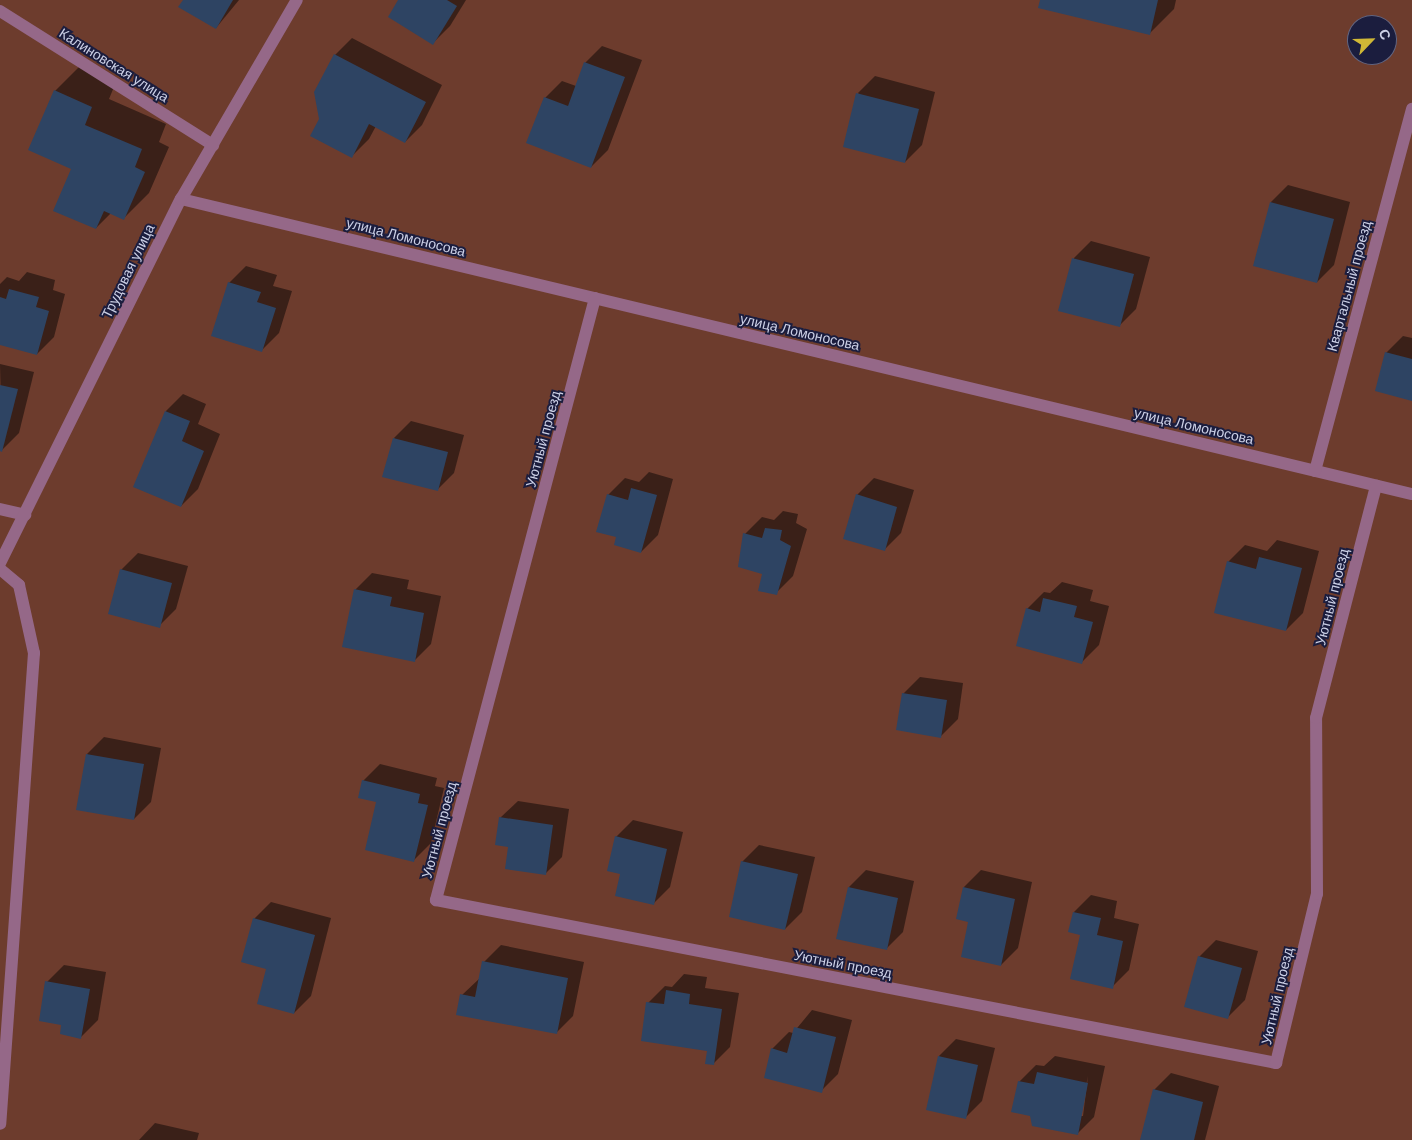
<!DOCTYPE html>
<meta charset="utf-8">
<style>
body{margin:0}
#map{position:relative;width:1412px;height:1140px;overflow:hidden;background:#242749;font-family:Helvetica,sans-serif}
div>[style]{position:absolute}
.green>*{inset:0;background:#6d3c2d}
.shadow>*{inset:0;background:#0007}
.building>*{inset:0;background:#2e4463}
.minor>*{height:12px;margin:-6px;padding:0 6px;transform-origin:6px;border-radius:6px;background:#956888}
span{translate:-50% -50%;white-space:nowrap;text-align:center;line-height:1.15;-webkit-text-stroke:4px #1b1d3e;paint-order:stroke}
.street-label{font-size:14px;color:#ccd0e6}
.north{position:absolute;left:1347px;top:15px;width:50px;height:50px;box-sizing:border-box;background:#1b1d3e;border:1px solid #626581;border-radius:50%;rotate:66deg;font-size:14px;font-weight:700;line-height:20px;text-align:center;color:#ccd0e6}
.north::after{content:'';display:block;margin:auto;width:18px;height:22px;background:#d0b836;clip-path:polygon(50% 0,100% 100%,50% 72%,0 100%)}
</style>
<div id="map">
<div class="green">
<i style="clip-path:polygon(evenodd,0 0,1412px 0,1412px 1140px,0 1140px,0 0,1357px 25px,1387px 25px,1387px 55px,1357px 55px,1357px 25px)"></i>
</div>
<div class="shadow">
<i style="clip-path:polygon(184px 0,239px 0,216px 28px)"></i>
<i style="clip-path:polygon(400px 0,466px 0,450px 26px,433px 43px)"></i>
<i style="clip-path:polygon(1041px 0,1176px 0,1174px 9px,1149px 34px)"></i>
<i style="clip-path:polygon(352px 38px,442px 85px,422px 125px,405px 142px,376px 126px,369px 139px,352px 156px,320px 119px,335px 55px)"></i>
<i style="clip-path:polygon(602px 46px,642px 60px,608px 150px,591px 167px,545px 98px,562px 81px,576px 86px,585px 63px)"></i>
<i style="clip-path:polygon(80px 66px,116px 82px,109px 99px,166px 124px,159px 142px,169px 147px,149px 193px,124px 218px,111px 213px,96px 228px,73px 168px,55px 91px)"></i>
<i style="clip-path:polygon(875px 76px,935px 92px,922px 145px,905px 162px,858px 93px)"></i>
<i style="clip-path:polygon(1288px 185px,1350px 202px,1334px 265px,1317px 282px,1254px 265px,1271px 202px)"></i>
<i style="clip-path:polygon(1091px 241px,1150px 257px,1136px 309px,1119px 326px,1060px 310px,1074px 258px)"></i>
<i style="clip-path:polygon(246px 266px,277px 275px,273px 286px,292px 291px,279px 333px,262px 350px,229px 283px)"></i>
<i style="clip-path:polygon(27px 272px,55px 280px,53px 290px,65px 294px,54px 337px,37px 354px,0 343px,0 284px,7px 277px,19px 281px)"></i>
<i style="clip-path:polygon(1403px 336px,1412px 338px,1412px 399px,1386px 353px)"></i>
<i style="clip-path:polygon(0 364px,34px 372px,19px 433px,2px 450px)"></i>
<i style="clip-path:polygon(183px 394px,206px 404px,198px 424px,220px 434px,198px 489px,181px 506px,135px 486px,166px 411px)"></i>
<i style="clip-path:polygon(411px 421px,464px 435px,454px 473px,437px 490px,394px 438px)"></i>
<i style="clip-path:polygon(649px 472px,673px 479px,658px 535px,641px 552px,618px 536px,608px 495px,625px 478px,639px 482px)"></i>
<i style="clip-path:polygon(874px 478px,914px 490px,901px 533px,884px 550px,857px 495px)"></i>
<i style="clip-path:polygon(783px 511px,798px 514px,796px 523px,807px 529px,793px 576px,776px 593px,745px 534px,762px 517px,774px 520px)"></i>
<i style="clip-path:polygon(1277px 540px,1319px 551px,1303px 613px,1286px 630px,1228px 562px,1245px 545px,1267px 551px)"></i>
<i style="clip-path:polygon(138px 553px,188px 566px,176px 609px,159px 626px,121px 570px)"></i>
<i style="clip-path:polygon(372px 573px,409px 580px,407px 589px,441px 596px,431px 644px,414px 661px,355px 590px)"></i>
<i style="clip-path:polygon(1062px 582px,1093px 590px,1090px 601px,1109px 606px,1099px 645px,1082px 662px,1027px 609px,1044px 592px,1050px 593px)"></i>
<i style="clip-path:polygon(920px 677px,963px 683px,958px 719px,941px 736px,903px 694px)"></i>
<i style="clip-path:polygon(104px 737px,161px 748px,151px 802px,134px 819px,87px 754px)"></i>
<i style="clip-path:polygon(380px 764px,437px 778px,435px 786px,444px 788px,431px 843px,414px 860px,363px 781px)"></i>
<i style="clip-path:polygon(518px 801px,569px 809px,562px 857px,545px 874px,509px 845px,500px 818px)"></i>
<i style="clip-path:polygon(633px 820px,683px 832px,670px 887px,653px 904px,622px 873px,616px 837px)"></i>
<i style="clip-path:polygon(759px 845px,815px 857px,802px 912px,785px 929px,742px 862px)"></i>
<i style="clip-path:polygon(866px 870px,914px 881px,903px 932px,886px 949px,849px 887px)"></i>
<i style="clip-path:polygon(981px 870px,1032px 882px,1018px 948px,1001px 965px,970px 921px,964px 887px)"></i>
<i style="clip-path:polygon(1091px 895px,1117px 901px,1114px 918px,1139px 924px,1129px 970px,1112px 987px,1082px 934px,1074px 912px)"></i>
<i style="clip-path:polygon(271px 902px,331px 918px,311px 996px,294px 1013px,268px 968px,254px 919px)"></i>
<i style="clip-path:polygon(1216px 940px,1258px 951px,1245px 1000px,1228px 1017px,1199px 957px)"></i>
<i style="clip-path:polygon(501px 945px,584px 962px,573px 1016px,556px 1033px,462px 995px,480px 978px,484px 962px)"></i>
<i style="clip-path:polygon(64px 965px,106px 972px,98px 1020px,81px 1037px,63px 1024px,47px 982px)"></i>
<i style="clip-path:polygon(684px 974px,707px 977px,705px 988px,739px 993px,730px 1047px,713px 1064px,708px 1049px,648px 1003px,665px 986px,672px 987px)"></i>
<i style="clip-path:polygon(812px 1010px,852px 1020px,838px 1074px,821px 1091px,772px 1049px,789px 1032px,793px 1033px)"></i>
<i style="clip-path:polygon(956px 1039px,995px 1048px,982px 1101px,965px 1118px,939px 1056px)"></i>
<i style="clip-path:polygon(evenodd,1055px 1056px,1105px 1066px,1094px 1117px,1077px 1134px,1031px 1115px,1019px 1082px,1036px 1065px,1044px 1066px,1055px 1056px,1088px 1076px,1083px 1116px,1080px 1116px,1088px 1076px)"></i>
<i style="clip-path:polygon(1171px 1073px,1219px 1086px,1205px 1140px,1142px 1140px,1154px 1090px)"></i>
<i style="clip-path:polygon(155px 1123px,199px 1133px,197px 1140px,139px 1140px)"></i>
</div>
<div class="building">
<i style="clip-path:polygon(183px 0,233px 0,216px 29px,178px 7px)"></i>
<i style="clip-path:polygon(398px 0,447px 0,457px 6px,433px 45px,388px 17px)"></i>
<i style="clip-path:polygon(1040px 0,1158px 0,1150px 35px,1038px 8px)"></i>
<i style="clip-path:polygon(334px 54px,426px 102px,405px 143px,369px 124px,352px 158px,310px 136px,319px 119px,314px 92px)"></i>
<i style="clip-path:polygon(584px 62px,625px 77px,591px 168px,526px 143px,544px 97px,568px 106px)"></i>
<i style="clip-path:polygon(54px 90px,92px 107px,85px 125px,142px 149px,135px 167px,145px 172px,124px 220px,104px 211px,96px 229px,53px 211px,71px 169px,28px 150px)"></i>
<i style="clip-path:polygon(856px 93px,919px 109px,905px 163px,843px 147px)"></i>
<i style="clip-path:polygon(1270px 202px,1334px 219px,1317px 283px,1253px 266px)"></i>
<i style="clip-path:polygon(1072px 258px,1134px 274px,1120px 327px,1058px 311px)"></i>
<i style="clip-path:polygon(228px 282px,261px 292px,257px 302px,276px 308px,262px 352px,211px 336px)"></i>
<i style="clip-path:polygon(9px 289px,39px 297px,36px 307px,49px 311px,37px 355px,0 345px,0 297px,6px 299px)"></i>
<i style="clip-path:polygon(1385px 352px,1412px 359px,1412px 401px,1375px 391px)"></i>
<i style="clip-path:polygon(0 385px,18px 389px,2px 452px,0 451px)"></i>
<i style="clip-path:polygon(165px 411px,190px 421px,182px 441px,204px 451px,181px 507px,133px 487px)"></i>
<i style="clip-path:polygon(393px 438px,448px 452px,438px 491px,382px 477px)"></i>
<i style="clip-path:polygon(631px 488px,657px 495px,641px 553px,614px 545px,616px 537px,596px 532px,607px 494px,628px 500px)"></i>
<i style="clip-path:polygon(856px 494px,897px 507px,885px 551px,843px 539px)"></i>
<i style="clip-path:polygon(765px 528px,782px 530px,780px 540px,791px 546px,777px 595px,758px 591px,762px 574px,738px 567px,743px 533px,762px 538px)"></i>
<i style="clip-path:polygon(1259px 557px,1302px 568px,1286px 631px,1214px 613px,1227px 561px,1256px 569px)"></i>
<i style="clip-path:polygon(120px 569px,172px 583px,160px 628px,108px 614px)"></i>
<i style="clip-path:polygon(354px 589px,392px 597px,390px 606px,424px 613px,415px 662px,342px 647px)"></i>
<i style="clip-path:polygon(1043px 598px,1077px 606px,1074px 617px,1093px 622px,1082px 664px,1016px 646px,1026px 608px,1040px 612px)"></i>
<i style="clip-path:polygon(902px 693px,947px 700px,941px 738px,896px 730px)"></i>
<i style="clip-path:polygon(86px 754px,144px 764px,134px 820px,76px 810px)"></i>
<i style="clip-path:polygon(362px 780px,420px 794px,418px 803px,428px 805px,414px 862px,365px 850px,376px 802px,358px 798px)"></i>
<i style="clip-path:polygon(499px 817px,553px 825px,546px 875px,505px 869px,508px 847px,495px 845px)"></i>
<i style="clip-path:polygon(615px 836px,667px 849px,654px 905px,615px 896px,620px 874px,607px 871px)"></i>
<i style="clip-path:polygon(741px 861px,798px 874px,785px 930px,729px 917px)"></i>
<i style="clip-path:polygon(848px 887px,898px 898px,887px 950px,836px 939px)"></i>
<i style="clip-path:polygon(963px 887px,1015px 899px,1001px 966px,961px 957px,968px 922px,956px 919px)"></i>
<i style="clip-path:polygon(1073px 912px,1101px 918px,1097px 935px,1123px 941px,1113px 989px,1070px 979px,1080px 935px,1068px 932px)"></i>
<i style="clip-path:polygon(253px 918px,315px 935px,294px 1014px,257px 1004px,266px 969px,241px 962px)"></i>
<i style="clip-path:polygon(1198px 956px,1242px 968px,1228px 1019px,1184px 1007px)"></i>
<i style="clip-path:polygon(482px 961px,568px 978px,557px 1034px,456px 1015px,460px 994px,475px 997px)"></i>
<i style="clip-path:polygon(45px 981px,90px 989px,81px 1039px,60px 1034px,61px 1025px,39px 1021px)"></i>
<i style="clip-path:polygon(666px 990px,690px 994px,689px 1004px,722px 1009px,714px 1065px,705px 1064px,707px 1051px,641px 1041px,646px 1002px,664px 1004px)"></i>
<i style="clip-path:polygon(794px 1027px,836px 1037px,822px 1093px,764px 1078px,771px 1048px,787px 1053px)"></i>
<i style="clip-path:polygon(938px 1056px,978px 1065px,966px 1119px,926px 1110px)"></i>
<i style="clip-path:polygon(1037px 1072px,1088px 1083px,1078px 1135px,1032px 1126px,1030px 1116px,1011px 1112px,1018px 1081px,1034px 1084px)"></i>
<i style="clip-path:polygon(1153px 1089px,1203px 1102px,1194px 1140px,1140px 1140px)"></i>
</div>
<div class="minor">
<i style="left:0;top:11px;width:252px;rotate:32.2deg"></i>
<i style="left:181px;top:199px;width:1266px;rotate:13.48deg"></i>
<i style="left:595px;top:298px;width:623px;rotate:104.8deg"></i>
<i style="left:436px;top:900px;width:856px;rotate:10.98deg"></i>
<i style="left:1276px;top:1063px;width:174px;rotate:-76.4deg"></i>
<i style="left:1317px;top:894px;width:176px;rotate:-90.3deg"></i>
<i style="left:1316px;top:718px;width:240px;rotate:-75.5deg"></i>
<i style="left:1315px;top:471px;width:375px;rotate:-75deg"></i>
<i style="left:0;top:509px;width:26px;rotate:13deg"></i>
<i style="left:0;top:563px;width:407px;rotate:-63.6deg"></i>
<i style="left:181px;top:199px;width:230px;rotate:-59.8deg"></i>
<i style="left:0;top:569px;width:25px;rotate:40deg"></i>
<i style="left:19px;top:585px;width:70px;rotate:77.6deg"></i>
<i style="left:34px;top:653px;width:472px;rotate:94.1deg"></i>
</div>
<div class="street-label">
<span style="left:114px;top:65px;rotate:32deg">Калиновская улица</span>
<span style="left:406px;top:237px;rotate:14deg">улица Ломоносова</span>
<span style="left:128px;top:271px;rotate:-64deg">Трудовая улица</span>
<span style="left:1349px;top:286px;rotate:-75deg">Квартальный проезд</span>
<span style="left:800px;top:332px;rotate:13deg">улица Ломоносова</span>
<span style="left:1194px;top:426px;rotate:13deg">улица Ломоносова</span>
<span style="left:543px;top:439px;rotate:-75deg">Уютный проезд</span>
<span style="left:1332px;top:597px;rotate:-76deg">Уютный проезд</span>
<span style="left:439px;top:830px;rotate:-75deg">Уютный проезд</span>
<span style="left:843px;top:964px;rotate:11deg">Уютный проезд</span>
<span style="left:1277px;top:996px;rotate:-77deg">Уютный проезд</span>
</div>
<div class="north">С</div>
</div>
